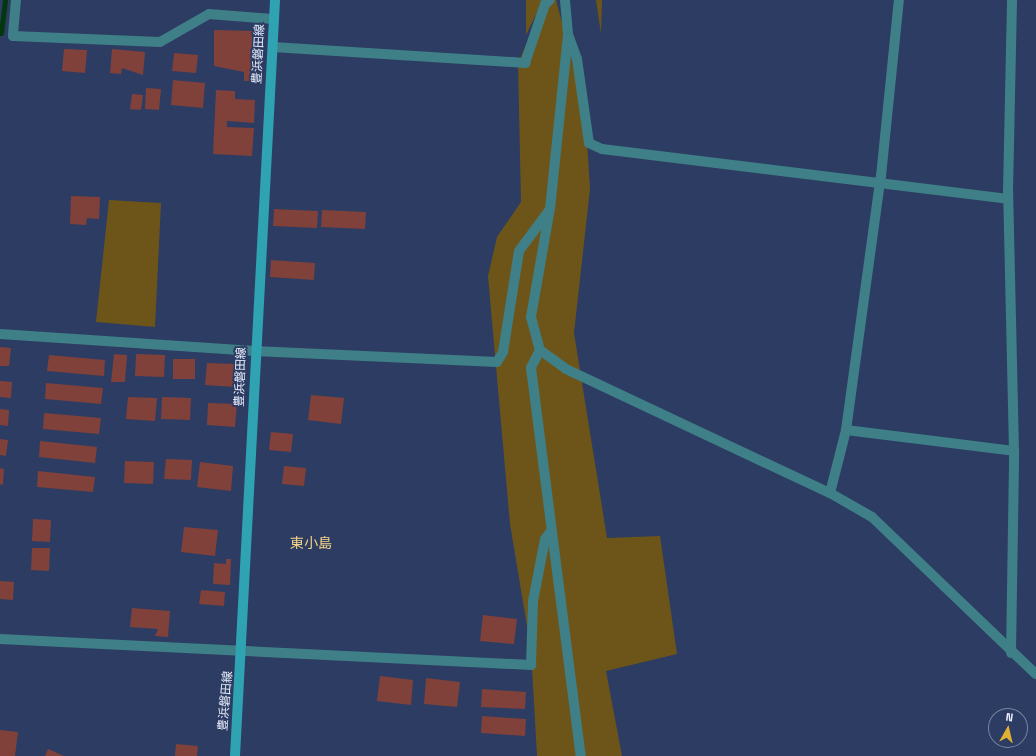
<!DOCTYPE html>
<meta charset="utf-8">
<style>
body{margin:0}
#map{position:relative;width:1036px;height:756px;overflow:hidden;background:#2c3c62;font-family:"Space Grotesk","Noto Sans JP",sans-serif}
div>[style]{position:absolute}
.green>*{inset:0;background:#6d551a}
.stream>*{height:5px;margin:-2.5px;padding:0 2.5px;transform-origin:2.5px;border-radius:2.5px;background:#02380e}
.building>*{inset:0;background:#80413b}
.minor>*{height:10px;margin:-5px;padding:0 5px;transform-origin:5px;border-radius:5px;background:#3f7f87}
.secondary>*{height:10px;margin:-5px;padding:0 5px;transform-origin:5px;border-radius:5px;background:#2fa3b1}
span{translate:-50% -50%;white-space:nowrap;text-align:center;line-height:1.15;-webkit-text-stroke:3.5px #2c3c62;paint-order:stroke}
.street-label{font-size:12px;color:#e9effe}
.quarter-label{font-size:14px;color:#f5d389}
.north{position:absolute;left:988px;top:708px;width:40px;height:40px;box-sizing:border-box;background:#2c3c62;border:1px solid #7884a0;border-radius:50%;rotate:8deg;font-size:11px;font-weight:700;line-height:16px;text-align:center;color:#e9effe}
.north::after{content:'';display:block;margin:auto;width:14px;height:18px;background:#e0b034;clip-path:polygon(50% 0,100% 100%,50% 72%,0 100%)}
</style>
<div id="map">
<div class="green">
<i style="clip-path:polygon(526px 0,543px 0,526px 35px)"></i>
<i style="clip-path:polygon(546px 0,556px 0,585px 109px,590px 189px,574px 333px,607px 538px,660px 536px,677px 654px,606px 671px,622px 756px,537px 756px,531px 650px,510px 524px,488px 276px,497px 237px,521px 202px,518px 63px)"></i>
<i style="clip-path:polygon(596px 0,602px 0,601px 34px)"></i>
<i style="clip-path:polygon(109px 200px,161px 203px,155px 327px,96px 322px)"></i>
</div>
<div class="stream">
<i style="left:1px;top:33px;width:33px;rotate:-83deg"></i>
</div>
<div class="building">
<i style="clip-path:polygon(214px 30px,261px 31px,260px 81px,244px 81px,244px 72px,214px 66px)"></i>
<i style="clip-path:polygon(64px 49px,87px 50px,85px 73px,62px 71px)"></i>
<i style="clip-path:polygon(112px 49px,145px 52px,143px 75px,122px 68px,121px 74px,110px 73px)"></i>
<i style="clip-path:polygon(174px 53px,198px 55px,196px 73px,172px 71px)"></i>
<i style="clip-path:polygon(173px 80px,205px 83px,203px 108px,171px 105px)"></i>
<i style="clip-path:polygon(146px 88px,161px 89px,159px 110px,145px 109px)"></i>
<i style="clip-path:polygon(216px 90px,235px 91px,235px 99px,255px 100px,254px 123px,227px 121px,227px 127px,254px 128px,252px 156px,213px 154px)"></i>
<i style="clip-path:polygon(132px 94px,143px 95px,141px 110px,130px 109px)"></i>
<i style="clip-path:polygon(71px 196px,100px 197px,99px 219px,87px 218px,86px 225px,70px 224px)"></i>
<i style="clip-path:polygon(274px 209px,318px 211px,317px 228px,273px 226px)"></i>
<i style="clip-path:polygon(322px 210px,366px 212px,365px 229px,321px 227px)"></i>
<i style="clip-path:polygon(271px 260px,315px 263px,314px 280px,270px 277px)"></i>
<i style="clip-path:polygon(0 347px,11px 348px,9px 366px,0 366px)"></i>
<i style="clip-path:polygon(114px 354px,127px 355px,125px 382px,111px 382px)"></i>
<i style="clip-path:polygon(136px 354px,165px 355px,164px 377px,135px 376px)"></i>
<i style="clip-path:polygon(49px 355px,105px 360px,104px 376px,47px 371px)"></i>
<i style="clip-path:polygon(173px 359px,195px 359px,195px 379px,173px 379px)"></i>
<i style="clip-path:polygon(207px 363px,235px 364px,235px 387px,205px 385px)"></i>
<i style="clip-path:polygon(0 381px,12px 382px,11px 398px,0 397px)"></i>
<i style="clip-path:polygon(46px 383px,103px 388px,101px 404px,45px 399px)"></i>
<i style="clip-path:polygon(311px 395px,344px 398px,341px 424px,308px 420px)"></i>
<i style="clip-path:polygon(128px 397px,157px 398px,155px 421px,126px 419px)"></i>
<i style="clip-path:polygon(162px 397px,191px 398px,190px 420px,161px 419px)"></i>
<i style="clip-path:polygon(208px 403px,237px 404px,235px 427px,207px 425px)"></i>
<i style="clip-path:polygon(0 409px,9px 410px,8px 426px,0 425px)"></i>
<i style="clip-path:polygon(44px 413px,101px 418px,99px 434px,43px 429px)"></i>
<i style="clip-path:polygon(271px 432px,293px 434px,291px 452px,269px 450px)"></i>
<i style="clip-path:polygon(0 439px,8px 440px,6px 456px,0 455px)"></i>
<i style="clip-path:polygon(40px 441px,97px 447px,95px 463px,39px 457px)"></i>
<i style="clip-path:polygon(166px 459px,192px 460px,191px 480px,164px 479px)"></i>
<i style="clip-path:polygon(125px 461px,154px 462px,153px 484px,124px 483px)"></i>
<i style="clip-path:polygon(200px 462px,233px 466px,231px 491px,197px 487px)"></i>
<i style="clip-path:polygon(284px 466px,306px 468px,304px 486px,282px 484px)"></i>
<i style="clip-path:polygon(0 468px,4px 469px,3px 485px,0 484px)"></i>
<i style="clip-path:polygon(38px 471px,95px 477px,93px 492px,37px 487px)"></i>
<i style="clip-path:polygon(33px 519px,51px 520px,50px 542px,32px 541px)"></i>
<i style="clip-path:polygon(184px 527px,218px 530px,215px 556px,181px 552px)"></i>
<i style="clip-path:polygon(32px 548px,50px 548px,49px 571px,31px 570px)"></i>
<i style="clip-path:polygon(226px 559px,231px 559px,230px 585px,213px 584px,214px 563px,226px 564px)"></i>
<i style="clip-path:polygon(0 581px,14px 582px,13px 600px,0 599px)"></i>
<i style="clip-path:polygon(201px 590px,225px 592px,224px 606px,199px 604px)"></i>
<i style="clip-path:polygon(132px 608px,170px 611px,168px 637px,155px 636px,158px 629px,130px 627px)"></i>
<i style="clip-path:polygon(483px 615px,517px 619px,514px 644px,480px 641px)"></i>
<i style="clip-path:polygon(380px 676px,413px 680px,411px 705px,377px 701px)"></i>
<i style="clip-path:polygon(426px 678px,460px 682px,457px 707px,424px 704px)"></i>
<i style="clip-path:polygon(482px 689px,526px 692px,525px 709px,481px 707px)"></i>
<i style="clip-path:polygon(482px 716px,526px 719px,525px 736px,481px 733px)"></i>
<i style="clip-path:polygon(0 730px,18px 732px,15px 756px,0 756px)"></i>
<i style="clip-path:polygon(176px 744px,198px 746px,197px 756px,175px 756px)"></i>
<i style="clip-path:polygon(48px 749px,64px 756px,45px 756px)"></i>
</div>
<div class="minor">
<i style="left:16px;top:0;width:36px;rotate:95deg"></i>
<i style="left:13px;top:36px;width:147px;rotate:2.3deg"></i>
<i style="left:160px;top:42px;width:56px;rotate:-29.7deg"></i>
<i style="left:209px;top:14px;width:64px;rotate:4.5deg"></i>
<i style="left:565px;top:0;width:35px;rotate:85deg"></i>
<i style="left:568px;top:35px;width:174px;rotate:95.9deg"></i>
<i style="left:550px;top:208px;width:111px;rotate:99.9deg"></i>
<i style="left:531px;top:317px;width:34px;rotate:75deg"></i>
<i style="left:540px;top:350px;width:32px;rotate:36deg"></i>
<i style="left:566px;top:369px;width:292px;rotate:25.2deg"></i>
<i style="left:830px;top:493px;width:48px;rotate:29.7deg"></i>
<i style="left:872px;top:517px;width:227px;rotate:43.8deg"></i>
<i style="left:569px;top:37px;width:23px;rotate:70deg"></i>
<i style="left:577px;top:59px;width:85px;rotate:81.9deg"></i>
<i style="left:589px;top:143px;width:14px;rotate:25deg"></i>
<i style="left:602px;top:149px;width:409px;rotate:7deg"></i>
<i style="left:273px;top:47px;width:253px;rotate:3.6deg"></i>
<i style="left:525px;top:63px;width:62px;rotate:-71.3deg"></i>
<i style="left:545px;top:4px;width:6px;rotate:-39deg"></i>
<i style="left:0;top:334px;width:255px;rotate:3.8deg"></i>
<i style="left:254px;top:351px;width:243px;rotate:2.6deg"></i>
<i style="left:497px;top:362px;width:12px;rotate:-59deg"></i>
<i style="left:503px;top:352px;width:102px;rotate:-81deg"></i>
<i style="left:519px;top:251px;width:49px;rotate:-53.4deg"></i>
<i style="left:540px;top:350px;width:20px;rotate:117deg"></i>
<i style="left:531px;top:368px;width:391px;rotate:82.7deg"></i>
<i style="left:846px;top:430px;width:169px;rotate:7.1deg"></i>
<i style="left:830px;top:493px;width:65px;rotate:-75.7deg"></i>
<i style="left:846px;top:430px;width:256px;rotate:-82.2deg"></i>
<i style="left:881px;top:176px;width:177px;rotate:-84.2deg"></i>
<i style="left:0;top:639px;width:532px;rotate:2.8deg"></i>
<i style="left:531px;top:665px;width:64px;rotate:-88.2deg"></i>
<i style="left:533px;top:601px;width:63px;rotate:-79deg"></i>
<i style="left:545px;top:539px;width:11px;rotate:-52deg"></i>
<i style="left:1011px;top:653px;width:202px;rotate:-89.1deg"></i>
<i style="left:1014px;top:451px;width:259px;rotate:-91.3deg"></i>
<i style="left:1008px;top:192px;width:192px;rotate:-88.8deg"></i>
</div>
<div class="secondary">
<i style="left:235px;top:756px;width:757px;rotate:-86.97deg"></i>
</div>
<div class="street-label">
<span style="left:259px;top:54px;rotate:-87deg">豊浜磐田線</span>
<span style="left:241px;top:377px;rotate:-88deg">豊浜磐田線</span>
<span style="left:226px;top:701px;rotate:-85deg">豊浜磐田線</span>
</div>
<div class="quarter-label">
<span style="left:311px;top:543px">東小島</span>
</div>
<div class="north">N</div>
</div>
